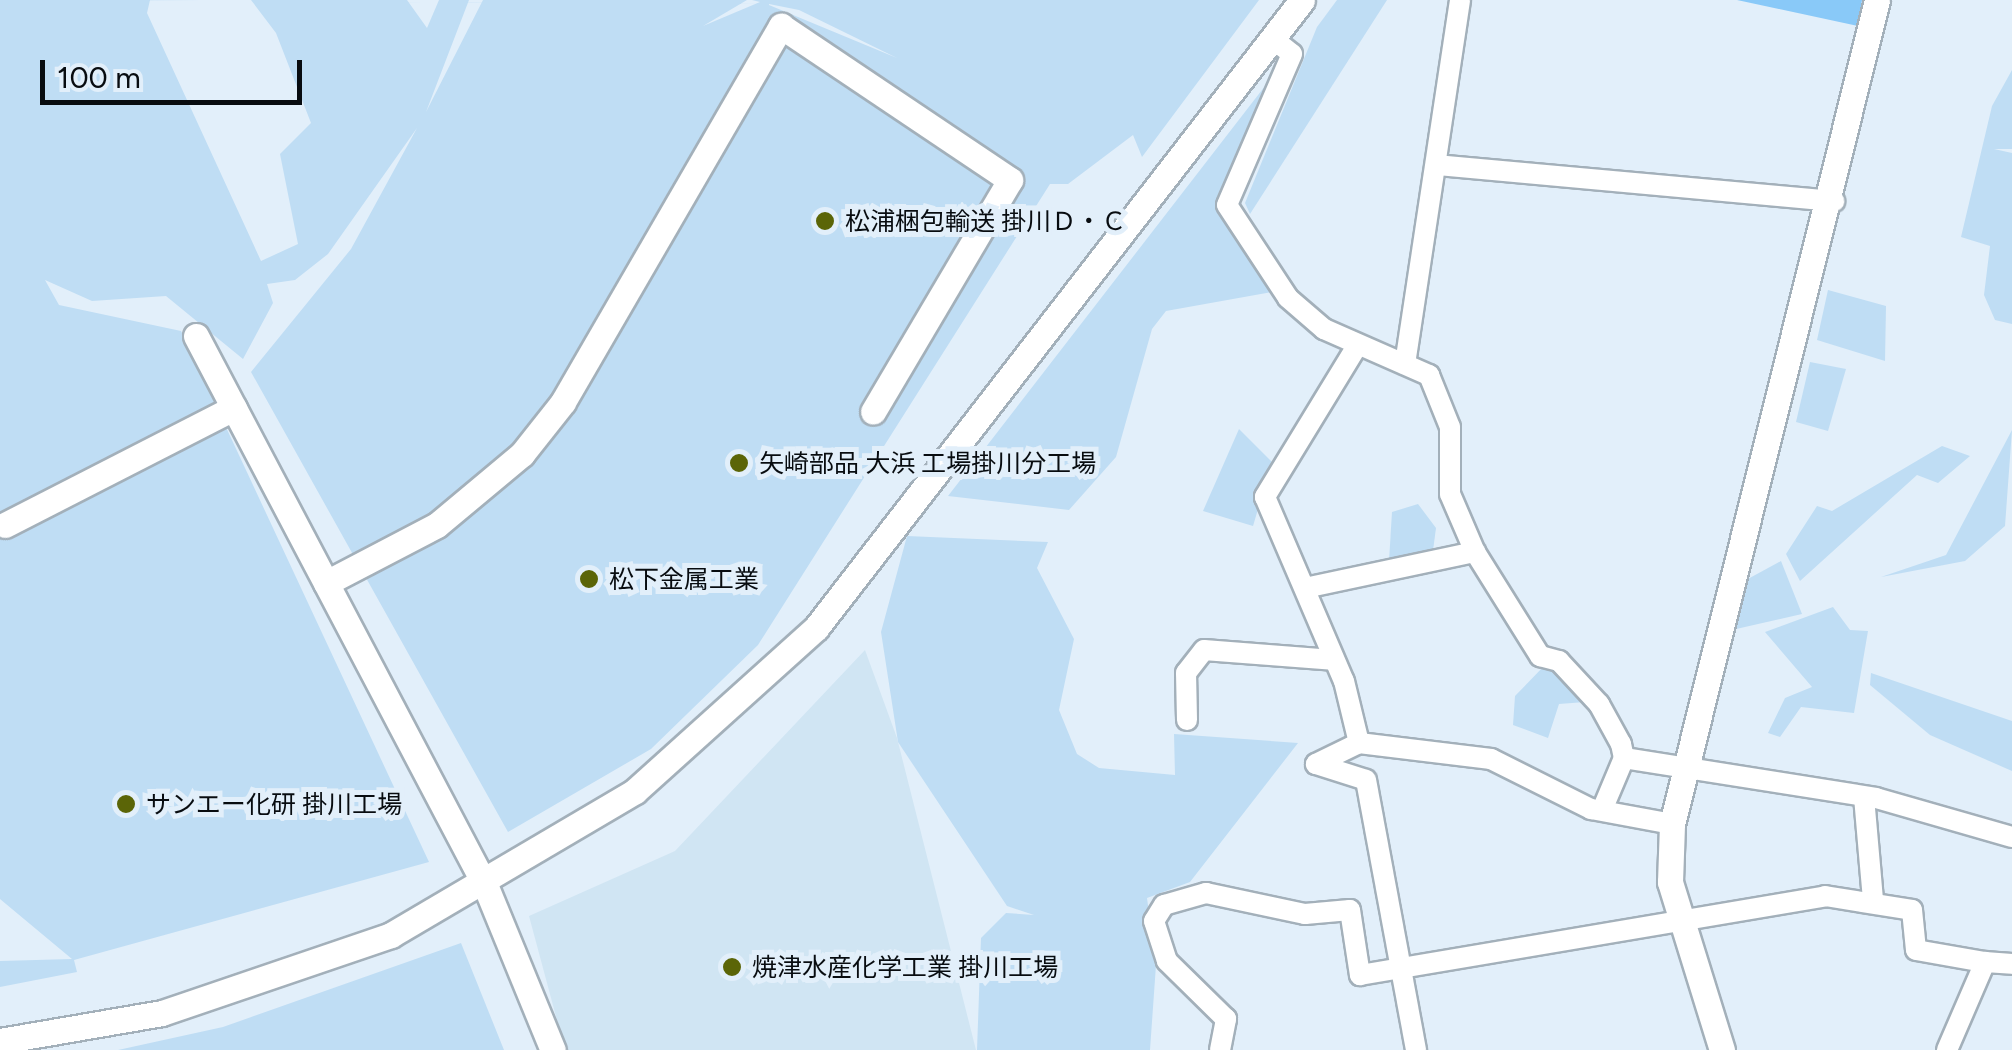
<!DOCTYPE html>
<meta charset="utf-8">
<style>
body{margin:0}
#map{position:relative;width:2012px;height:1050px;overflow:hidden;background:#e2effa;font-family:Figtree,"Noto Sans JP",sans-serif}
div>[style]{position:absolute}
.built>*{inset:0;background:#d0e5f3}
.green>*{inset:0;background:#bfddf4}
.water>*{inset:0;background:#89c9f8}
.roads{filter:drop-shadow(2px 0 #a3b0ba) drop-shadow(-2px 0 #a3b0ba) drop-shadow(0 2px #a3b0ba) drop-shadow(0 -2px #a3b0ba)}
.minor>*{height:20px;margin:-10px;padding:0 10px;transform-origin:10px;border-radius:10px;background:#fff}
.tertiary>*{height:25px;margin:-12.5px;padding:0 12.5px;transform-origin:12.5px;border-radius:12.5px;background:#fff}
.dots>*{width:28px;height:28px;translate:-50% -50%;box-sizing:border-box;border:5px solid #e2effa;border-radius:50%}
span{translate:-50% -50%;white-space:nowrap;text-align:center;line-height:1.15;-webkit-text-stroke:10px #e2effa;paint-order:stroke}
.poi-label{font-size:25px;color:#080c10}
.left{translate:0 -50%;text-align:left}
.scale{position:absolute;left:40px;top:60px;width:262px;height:45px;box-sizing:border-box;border:5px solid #080c10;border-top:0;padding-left:12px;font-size:30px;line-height:35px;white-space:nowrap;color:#080c10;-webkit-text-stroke:8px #e2effa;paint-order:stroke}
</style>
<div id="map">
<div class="built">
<i style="clip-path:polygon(865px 650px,897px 738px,976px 1050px,565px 1050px,529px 916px,675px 851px)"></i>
</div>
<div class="green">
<i style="clip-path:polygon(evenodd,0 0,150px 0,147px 13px,261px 261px,298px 244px,280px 154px,311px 123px,276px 33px,251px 0,407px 0,427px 28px,439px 0,469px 0,426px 112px,483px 0,747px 0,703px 26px,760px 2px,752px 0,1259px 0,1142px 157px,1133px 135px,1068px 184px,1050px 184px,758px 645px,651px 749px,508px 832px,251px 372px,351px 249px,417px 128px,328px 254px,295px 280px,267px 284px,273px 303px,243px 359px,166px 296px,92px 301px,45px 280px,59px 305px,181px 331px,429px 862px,74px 960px,77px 972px,0 987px,0 961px,72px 959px,0 899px,0 0,769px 4px,799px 10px,897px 58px,769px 5px,769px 4px)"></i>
<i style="clip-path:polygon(1337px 0,1387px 0,1250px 214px,1245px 203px,1317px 27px)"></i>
<i style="clip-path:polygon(1282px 64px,1223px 208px,1278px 291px,1166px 311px,1152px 329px,1116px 457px,1069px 510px,948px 496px)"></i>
<i style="clip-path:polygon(2012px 70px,2012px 149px,1994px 149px,2012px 153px,2012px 324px,1995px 320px,1984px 295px,1990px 246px,1961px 237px,1992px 106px)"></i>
<i style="clip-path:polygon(1828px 290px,1886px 306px,1885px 361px,1817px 340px)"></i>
<i style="clip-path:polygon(1810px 362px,1846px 369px,1828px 431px,1796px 422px)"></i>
<i style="clip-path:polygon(1239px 429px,1272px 462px,1253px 526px,1203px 511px)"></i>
<i style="clip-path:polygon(2012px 430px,2005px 526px,1965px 561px,1881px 577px,1946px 555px)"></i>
<i style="clip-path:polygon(1942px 446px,1970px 456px,1938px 483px,1917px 475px,1800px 581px,1786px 554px,1817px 506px,1832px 511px)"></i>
<i style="clip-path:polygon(1418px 504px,1436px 528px,1432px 558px,1389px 561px,1392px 512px)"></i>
<i style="clip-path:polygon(907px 536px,1048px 542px,1037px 568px,1074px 639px,1059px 710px,1077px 754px,1099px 768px,1175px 775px,1174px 734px,1298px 743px,1190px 882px,1147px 898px,1156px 965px,1150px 1050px,977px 1050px,981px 938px,1006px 913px,1034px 915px,1007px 906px,898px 742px,881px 632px)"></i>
<i style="clip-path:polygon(1781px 561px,1802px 614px,1723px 632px,1735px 586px)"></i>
<i style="clip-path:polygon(1833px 607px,1850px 630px,1868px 631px,1854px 713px,1801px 707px,1780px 737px,1768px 733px,1785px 698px,1812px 687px,1765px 632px)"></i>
<i style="clip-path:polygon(1545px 665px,1585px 702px,1559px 704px,1548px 738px,1513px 725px,1515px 696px)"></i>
<i style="clip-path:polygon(1871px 673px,2012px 721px,2012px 771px,1930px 735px,1870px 685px)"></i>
<i style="clip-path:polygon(461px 943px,504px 1050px,118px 1050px,223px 1027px)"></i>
</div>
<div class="water">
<i style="clip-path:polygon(1737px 0,1862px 0,1858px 26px)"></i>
</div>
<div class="roads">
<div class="minor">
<i style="left:1273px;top:39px;width:24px;rotate:38deg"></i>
<i style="left:1292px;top:54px;width:164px;rotate:113.3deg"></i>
<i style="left:1227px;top:205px;width:111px;rotate:56.7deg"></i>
<i style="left:1288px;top:298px;width:48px;rotate:40.7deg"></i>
<i style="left:1324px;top:329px;width:115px;rotate:23.7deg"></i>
<i style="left:1429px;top:375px;width:56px;rotate:68deg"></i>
<i style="left:1450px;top:427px;width:67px;rotate:90deg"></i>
<i style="left:1450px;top:494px;width:63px;rotate:66.7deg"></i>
<i style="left:1475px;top:552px;width:123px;rotate:58deg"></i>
<i style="left:1540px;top:656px;width:20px;rotate:15deg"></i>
<i style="left:1559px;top:661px;width:59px;rotate:47.1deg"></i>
<i style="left:1599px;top:704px;width:46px;rotate:61.2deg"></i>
<i style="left:1621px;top:744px;width:14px;rotate:78deg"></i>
<i style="left:1624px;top:758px;width:56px;rotate:112.9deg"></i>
<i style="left:1437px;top:165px;width:399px;rotate:5.2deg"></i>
<i style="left:1357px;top:346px;width:177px;rotate:121.4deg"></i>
<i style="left:1265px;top:497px;width:200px;rotate:66.8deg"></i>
<i style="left:1344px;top:681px;width:64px;rotate:76.4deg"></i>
<i style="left:1359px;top:743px;width:48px;rotate:154deg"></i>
<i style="left:1316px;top:764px;width:52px;rotate:17.7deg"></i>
<i style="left:1366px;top:780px;width:275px;rotate:79.5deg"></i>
<i style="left:1405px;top:364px;width:368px;rotate:-81.4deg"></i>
<i style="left:1310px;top:587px;width:169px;rotate:-12deg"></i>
<i style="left:1187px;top:720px;width:47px;rotate:-91.2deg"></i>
<i style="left:1186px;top:673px;width:29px;rotate:-52deg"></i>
<i style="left:1204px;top:650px;width:129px;rotate:4.4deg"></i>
<i style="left:1359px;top:743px;width:133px;rotate:6.9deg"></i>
<i style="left:1491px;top:759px;width:112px;rotate:26.6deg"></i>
<i style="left:1591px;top:809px;width:82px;rotate:10.5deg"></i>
<i style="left:1624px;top:758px;width:255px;rotate:9deg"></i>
<i style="left:1876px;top:798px;width:141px;rotate:16deg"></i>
<i style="left:1864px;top:797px;width:102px;rotate:85deg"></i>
<i style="left:1220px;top:1050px;width:32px;rotate:-79deg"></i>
<i style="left:1226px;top:1019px;width:83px;rotate:-135.5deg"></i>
<i style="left:1167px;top:961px;width:42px;rotate:-108deg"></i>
<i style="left:1154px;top:921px;width:19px;rotate:-58deg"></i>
<i style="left:1164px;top:905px;width:44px;rotate:-15.9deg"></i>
<i style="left:1206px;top:893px;width:101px;rotate:12deg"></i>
<i style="left:1305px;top:914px;width:45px;rotate:-5.1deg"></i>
<i style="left:1350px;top:910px;width:66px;rotate:81.3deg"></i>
<i style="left:1360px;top:975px;width:472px;rotate:-9.6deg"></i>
<i style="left:1825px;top:896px;width:88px;rotate:9.1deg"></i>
<i style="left:1912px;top:910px;width:40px;rotate:84.3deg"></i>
<i style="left:1916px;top:950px;width:70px;rotate:9.9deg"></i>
<i style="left:1947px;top:1050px;width:96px;rotate:-66.6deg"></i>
<i style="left:1985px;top:962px;width:27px;rotate:4deg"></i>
</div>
<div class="tertiary">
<i style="left:196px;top:336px;width:623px;rotate:62.24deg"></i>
<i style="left:486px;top:887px;width:176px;rotate:67.7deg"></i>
<i style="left:5px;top:525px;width:257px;rotate:-27.1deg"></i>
<i style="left:326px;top:583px;width:125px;rotate:-27.6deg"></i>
<i style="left:437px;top:525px;width:111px;rotate:-39.9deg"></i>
<i style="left:522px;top:454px;width:66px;rotate:-51.7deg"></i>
<i style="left:563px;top:402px;width:435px;rotate:-59.9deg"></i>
<i style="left:781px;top:26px;width:276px;rotate:33.9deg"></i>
<i style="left:1010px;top:180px;width:269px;rotate:120.6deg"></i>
<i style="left:0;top:1041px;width:164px;rotate:-9.8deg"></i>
<i style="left:162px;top:1013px;width:242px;rotate:-18.8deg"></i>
<i style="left:391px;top:935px;width:283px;rotate:-30.5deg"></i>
<i style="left:635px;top:791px;width:244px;rotate:-42deg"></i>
<i style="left:816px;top:628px;width:794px;rotate:-52.26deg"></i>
<i style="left:1722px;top:1050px;width:176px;rotate:-107.2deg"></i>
<i style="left:1670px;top:882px;width:58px;rotate:-88deg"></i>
<i style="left:1672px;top:824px;width:849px;rotate:-76.03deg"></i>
</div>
</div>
<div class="dots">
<i style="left:825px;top:221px;background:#5b6507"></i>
<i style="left:739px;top:463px;background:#5b6507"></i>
<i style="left:589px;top:579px;background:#5b6507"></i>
<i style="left:126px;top:804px;background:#5b6507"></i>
<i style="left:732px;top:967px;background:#5b6507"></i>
</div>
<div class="poi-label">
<span class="left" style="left:845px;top:221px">松浦梱包輸送 掛川Ｄ・Ｃ</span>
<span class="left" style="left:759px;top:463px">矢崎部品 大浜 工場掛川分工場</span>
<span class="left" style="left:609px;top:579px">松下金属工業</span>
<span class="left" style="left:146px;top:804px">サンエー化研 掛川工場</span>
<span class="left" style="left:752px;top:967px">焼津水産化学工業 掛川工場</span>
</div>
<div class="scale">100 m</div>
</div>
